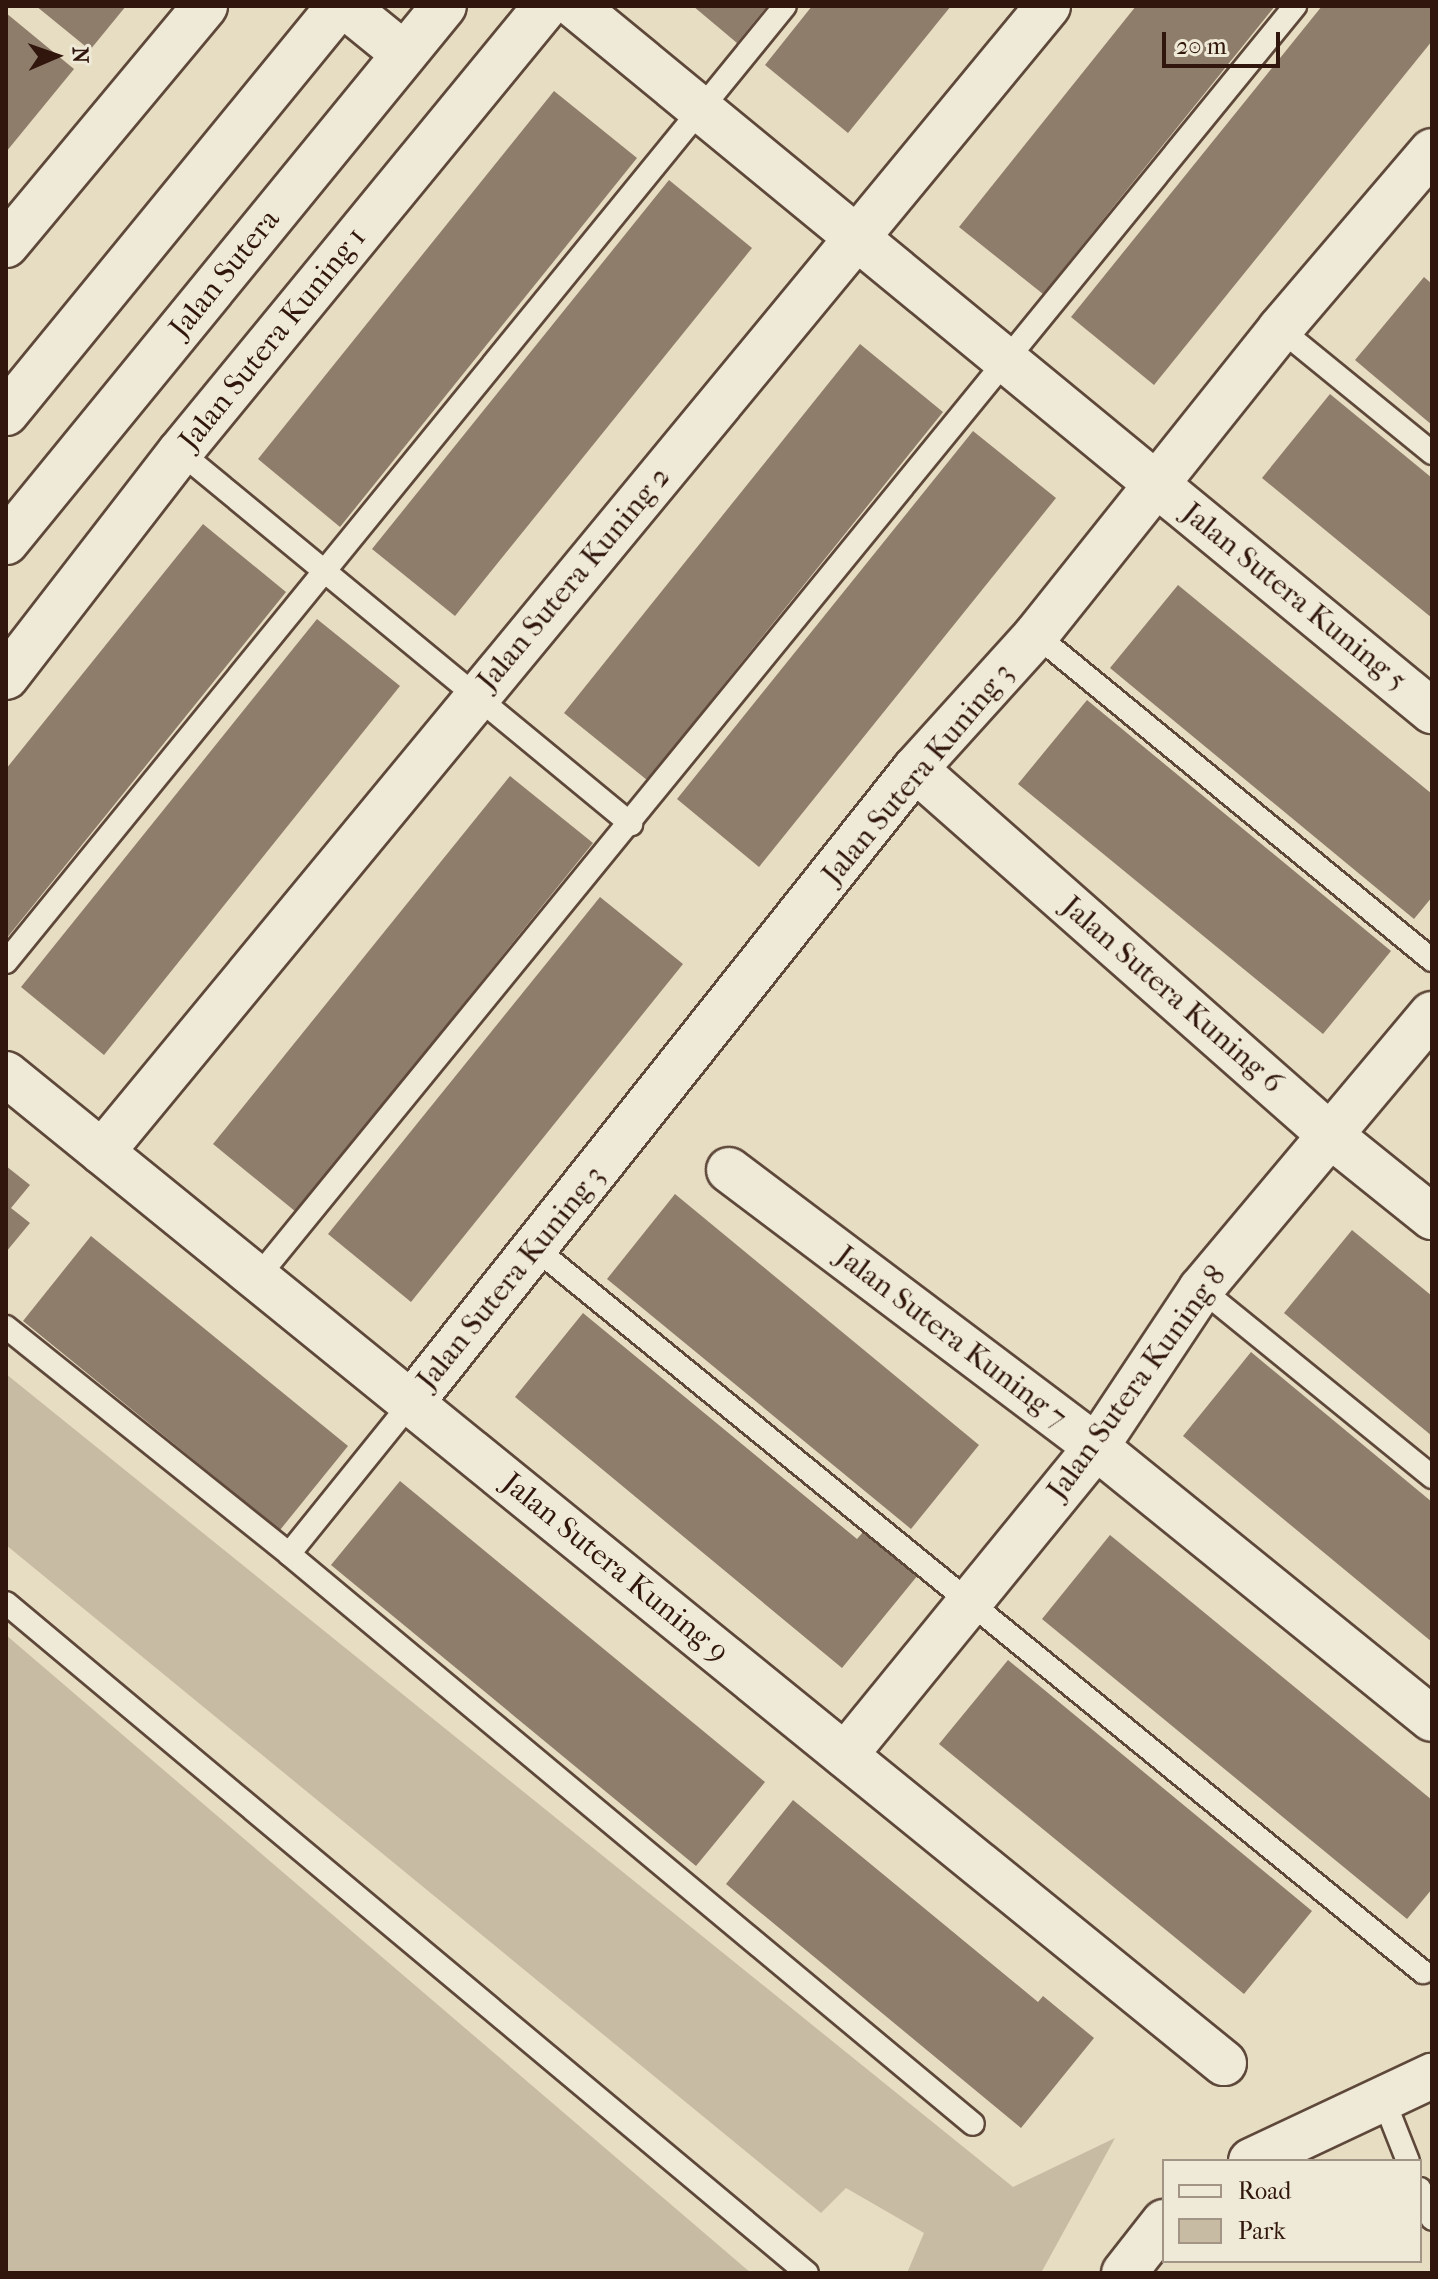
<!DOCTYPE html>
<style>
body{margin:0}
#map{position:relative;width:1438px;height:2279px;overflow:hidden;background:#e7ddc2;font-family:"IM FELL French Canon",serif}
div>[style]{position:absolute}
.green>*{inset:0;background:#c8bba3}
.building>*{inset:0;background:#8f7d6b}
.roads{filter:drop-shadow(2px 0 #5e483a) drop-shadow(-2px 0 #5e483a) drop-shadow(0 2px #5e483a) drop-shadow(0 -2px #5e483a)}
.service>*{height:22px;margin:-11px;padding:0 11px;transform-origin:11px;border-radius:11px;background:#efe9d7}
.minor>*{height:44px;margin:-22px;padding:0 22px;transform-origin:22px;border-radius:22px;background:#efe9d7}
.tertiary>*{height:44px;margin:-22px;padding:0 22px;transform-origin:22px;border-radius:22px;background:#efe9d7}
span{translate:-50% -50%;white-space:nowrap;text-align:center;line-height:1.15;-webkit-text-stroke:8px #efe9d7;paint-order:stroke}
.street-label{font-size:30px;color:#30160c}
.frame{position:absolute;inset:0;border:8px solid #30160c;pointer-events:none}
.legend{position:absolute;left:1162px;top:2159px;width:260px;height:104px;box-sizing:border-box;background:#efe9d7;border:2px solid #a39586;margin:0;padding:10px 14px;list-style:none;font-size:24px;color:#30160c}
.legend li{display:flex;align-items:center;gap:16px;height:40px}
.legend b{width:40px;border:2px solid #a39586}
.north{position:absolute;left:16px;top:16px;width:80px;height:80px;-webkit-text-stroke:6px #efe9d7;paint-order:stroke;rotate:88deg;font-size:22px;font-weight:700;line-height:32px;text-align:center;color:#30160c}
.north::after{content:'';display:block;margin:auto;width:28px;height:36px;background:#30160c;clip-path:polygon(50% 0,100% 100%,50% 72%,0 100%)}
.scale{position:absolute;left:1162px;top:32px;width:118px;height:36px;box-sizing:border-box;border:4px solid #30160c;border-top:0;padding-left:10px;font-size:24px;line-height:28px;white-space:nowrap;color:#30160c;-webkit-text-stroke:6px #efe9d7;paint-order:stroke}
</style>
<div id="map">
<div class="green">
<i style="clip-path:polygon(6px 1374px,1013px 2187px,1115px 2138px,1041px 2273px,907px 2273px,924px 2233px,846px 2188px,821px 2213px,6px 1545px)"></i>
<i style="clip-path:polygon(6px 1635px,751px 2273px,6px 2273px)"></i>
</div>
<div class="building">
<i style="clip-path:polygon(36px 6px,126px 6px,90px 50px)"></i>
<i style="clip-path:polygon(693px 6px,767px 6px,737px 43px)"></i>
<i style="clip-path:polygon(812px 6px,951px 6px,848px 133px,765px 65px)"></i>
<i style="clip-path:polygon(1136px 6px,1275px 6px,1043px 294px,959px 227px)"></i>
<i style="clip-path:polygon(1322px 6px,1432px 6px,1432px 41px,1154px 385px,1071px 317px)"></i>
<i style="clip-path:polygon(6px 13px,74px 69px,6px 152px)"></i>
<i style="clip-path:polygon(554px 91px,637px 158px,340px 527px,258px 459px)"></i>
<i style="clip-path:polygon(669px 180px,752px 248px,455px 616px,372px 549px)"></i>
<i style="clip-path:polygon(1424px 277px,1432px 284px,1432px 425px,1355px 360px)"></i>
<i style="clip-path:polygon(860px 344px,943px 412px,647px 780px,564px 713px)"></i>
<i style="clip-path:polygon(1330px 394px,1432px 478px,1432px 618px,1262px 478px)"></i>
<i style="clip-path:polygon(973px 431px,1056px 498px,759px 867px,677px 799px)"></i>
<i style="clip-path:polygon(203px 524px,286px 592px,6px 939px,6px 769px)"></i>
<i style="clip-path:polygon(1178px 585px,1432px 794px,1432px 897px,1414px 919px,1110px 668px)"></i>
<i style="clip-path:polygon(317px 619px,400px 686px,104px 1055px,21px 987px)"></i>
<i style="clip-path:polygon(1087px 700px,1391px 951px,1323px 1034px,1018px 784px)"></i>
<i style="clip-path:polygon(510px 776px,593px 843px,296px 1212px,213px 1144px)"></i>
<i style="clip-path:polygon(600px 897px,683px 964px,411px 1302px,328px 1234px)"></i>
<i style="clip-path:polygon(6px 1166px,30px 1185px,11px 1208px,30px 1223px,6px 1252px)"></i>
<i style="clip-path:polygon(675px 1194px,979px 1445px,911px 1529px,607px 1279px)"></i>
<i style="clip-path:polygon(1352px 1230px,1432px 1296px,1432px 1436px,1284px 1313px)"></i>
<i style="clip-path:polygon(91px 1236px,348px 1446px,280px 1530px,23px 1321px)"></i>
<i style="clip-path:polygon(583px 1313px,857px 1539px,864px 1531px,918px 1575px,842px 1668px,515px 1397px)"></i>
<i style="clip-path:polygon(1251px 1352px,1432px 1502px,1432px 1642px,1183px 1436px)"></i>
<i style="clip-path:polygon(400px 1481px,765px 1782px,696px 1866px,331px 1565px)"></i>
<i style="clip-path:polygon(1110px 1535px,1432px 1800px,1432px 1889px,1407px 1919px,1042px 1619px)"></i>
<i style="clip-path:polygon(1008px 1660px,1312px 1911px,1244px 1994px,939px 1744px)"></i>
<i style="clip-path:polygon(793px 1800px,1038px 2002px,1043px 1996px,1094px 2038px,1021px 2128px,726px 1884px)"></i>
</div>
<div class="roads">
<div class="service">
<i style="left:1280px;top:329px;width:196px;rotate:39.2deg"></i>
<i style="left:180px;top:452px;width:585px;rotate:39.52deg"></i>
<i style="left:1036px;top:635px;width:512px;rotate:39.38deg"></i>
<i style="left:6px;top:962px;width:1233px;rotate:-50.83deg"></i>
<i style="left:535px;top:1248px;width:1146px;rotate:39.19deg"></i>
<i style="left:257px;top:1278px;width:1642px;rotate:-50.78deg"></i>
<i style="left:1201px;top:1289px;width:298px;rotate:39.1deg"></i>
<i style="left:6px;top:1327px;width:363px;rotate:38.7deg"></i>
<i style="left:289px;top:1554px;width:890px;rotate:39.81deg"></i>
<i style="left:289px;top:1554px;width:194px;rotate:-51.1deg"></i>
<i style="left:6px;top:1603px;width:1044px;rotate:39.91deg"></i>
<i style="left:1383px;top:2098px;width:68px;rotate:68.4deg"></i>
<i style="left:1420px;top:2189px;width:32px;rotate:68deg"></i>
</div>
<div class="minor">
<i style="left:345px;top:6px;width:76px;rotate:39.1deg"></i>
<i style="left:575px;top:6px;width:1110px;rotate:39.44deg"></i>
<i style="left:6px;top:245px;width:311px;rotate:-50.2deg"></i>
<i style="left:6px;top:677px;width:284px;rotate:-52.3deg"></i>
<i style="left:180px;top:452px;width:577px;rotate:-50.63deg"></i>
<i style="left:915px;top:769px;width:553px;rotate:41.41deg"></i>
<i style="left:1330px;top:1135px;width:131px;rotate:38.8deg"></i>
<i style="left:6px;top:1074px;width:1569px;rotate:39.08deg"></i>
<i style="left:102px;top:1152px;width:1486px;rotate:-50.46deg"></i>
<i style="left:729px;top:1170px;width:460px;rotate:37deg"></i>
<i style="left:1096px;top:1447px;width:432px;rotate:39deg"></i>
<i style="left:411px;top:1403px;width:810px;rotate:-51.52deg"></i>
<i style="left:915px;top:769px;width:181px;rotate:-47.9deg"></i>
<i style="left:1036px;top:635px;width:391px;rotate:-51.4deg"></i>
<i style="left:1280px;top:329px;width:234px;rotate:-49.5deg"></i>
<i style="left:845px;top:1755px;width:397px;rotate:-50.8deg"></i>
<i style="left:1096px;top:1447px;width:190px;rotate:-56.4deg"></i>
<i style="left:1201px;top:1289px;width:359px;rotate:-50deg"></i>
<i style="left:1251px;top:2161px;width:200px;rotate:-25.2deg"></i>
<i style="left:1124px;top:2273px;width:65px;rotate:-51.9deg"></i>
</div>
<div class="tertiary">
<i style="left:6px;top:413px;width:526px;rotate:-50.71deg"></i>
<i style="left:6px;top:542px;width:692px;rotate:-50.75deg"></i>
</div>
</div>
<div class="street-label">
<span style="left:225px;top:274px;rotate:-51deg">Jalan Sutera</span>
<span style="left:273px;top:339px;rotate:-51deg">Jalan Sutera Kuning 1</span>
<span style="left:574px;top:579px;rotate:-50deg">Jalan Sutera Kuning 2</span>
<span style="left:1294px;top:597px;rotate:39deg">Jalan Sutera Kuning 5</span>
<span style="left:918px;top:774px;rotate:-50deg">Jalan Sutera Kuning 3</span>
<span style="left:1172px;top:995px;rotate:41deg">Jalan Sutera Kuning 6</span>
<span style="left:511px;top:1278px;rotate:-51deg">Jalan Sutera Kuning 3</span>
<span style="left:951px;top:1337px;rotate:37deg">Jalan Sutera Kuning 7</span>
<span style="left:1137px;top:1383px;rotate:-54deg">Jalan Sutera Kuning 8</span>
<span style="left:615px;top:1568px;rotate:39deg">Jalan Sutera Kuning 9</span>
</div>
<div class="frame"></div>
<ul class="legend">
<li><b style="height:10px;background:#efe9d7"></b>Road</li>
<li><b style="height:22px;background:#c8bba3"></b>Park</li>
</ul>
<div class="north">N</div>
<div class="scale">20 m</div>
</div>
